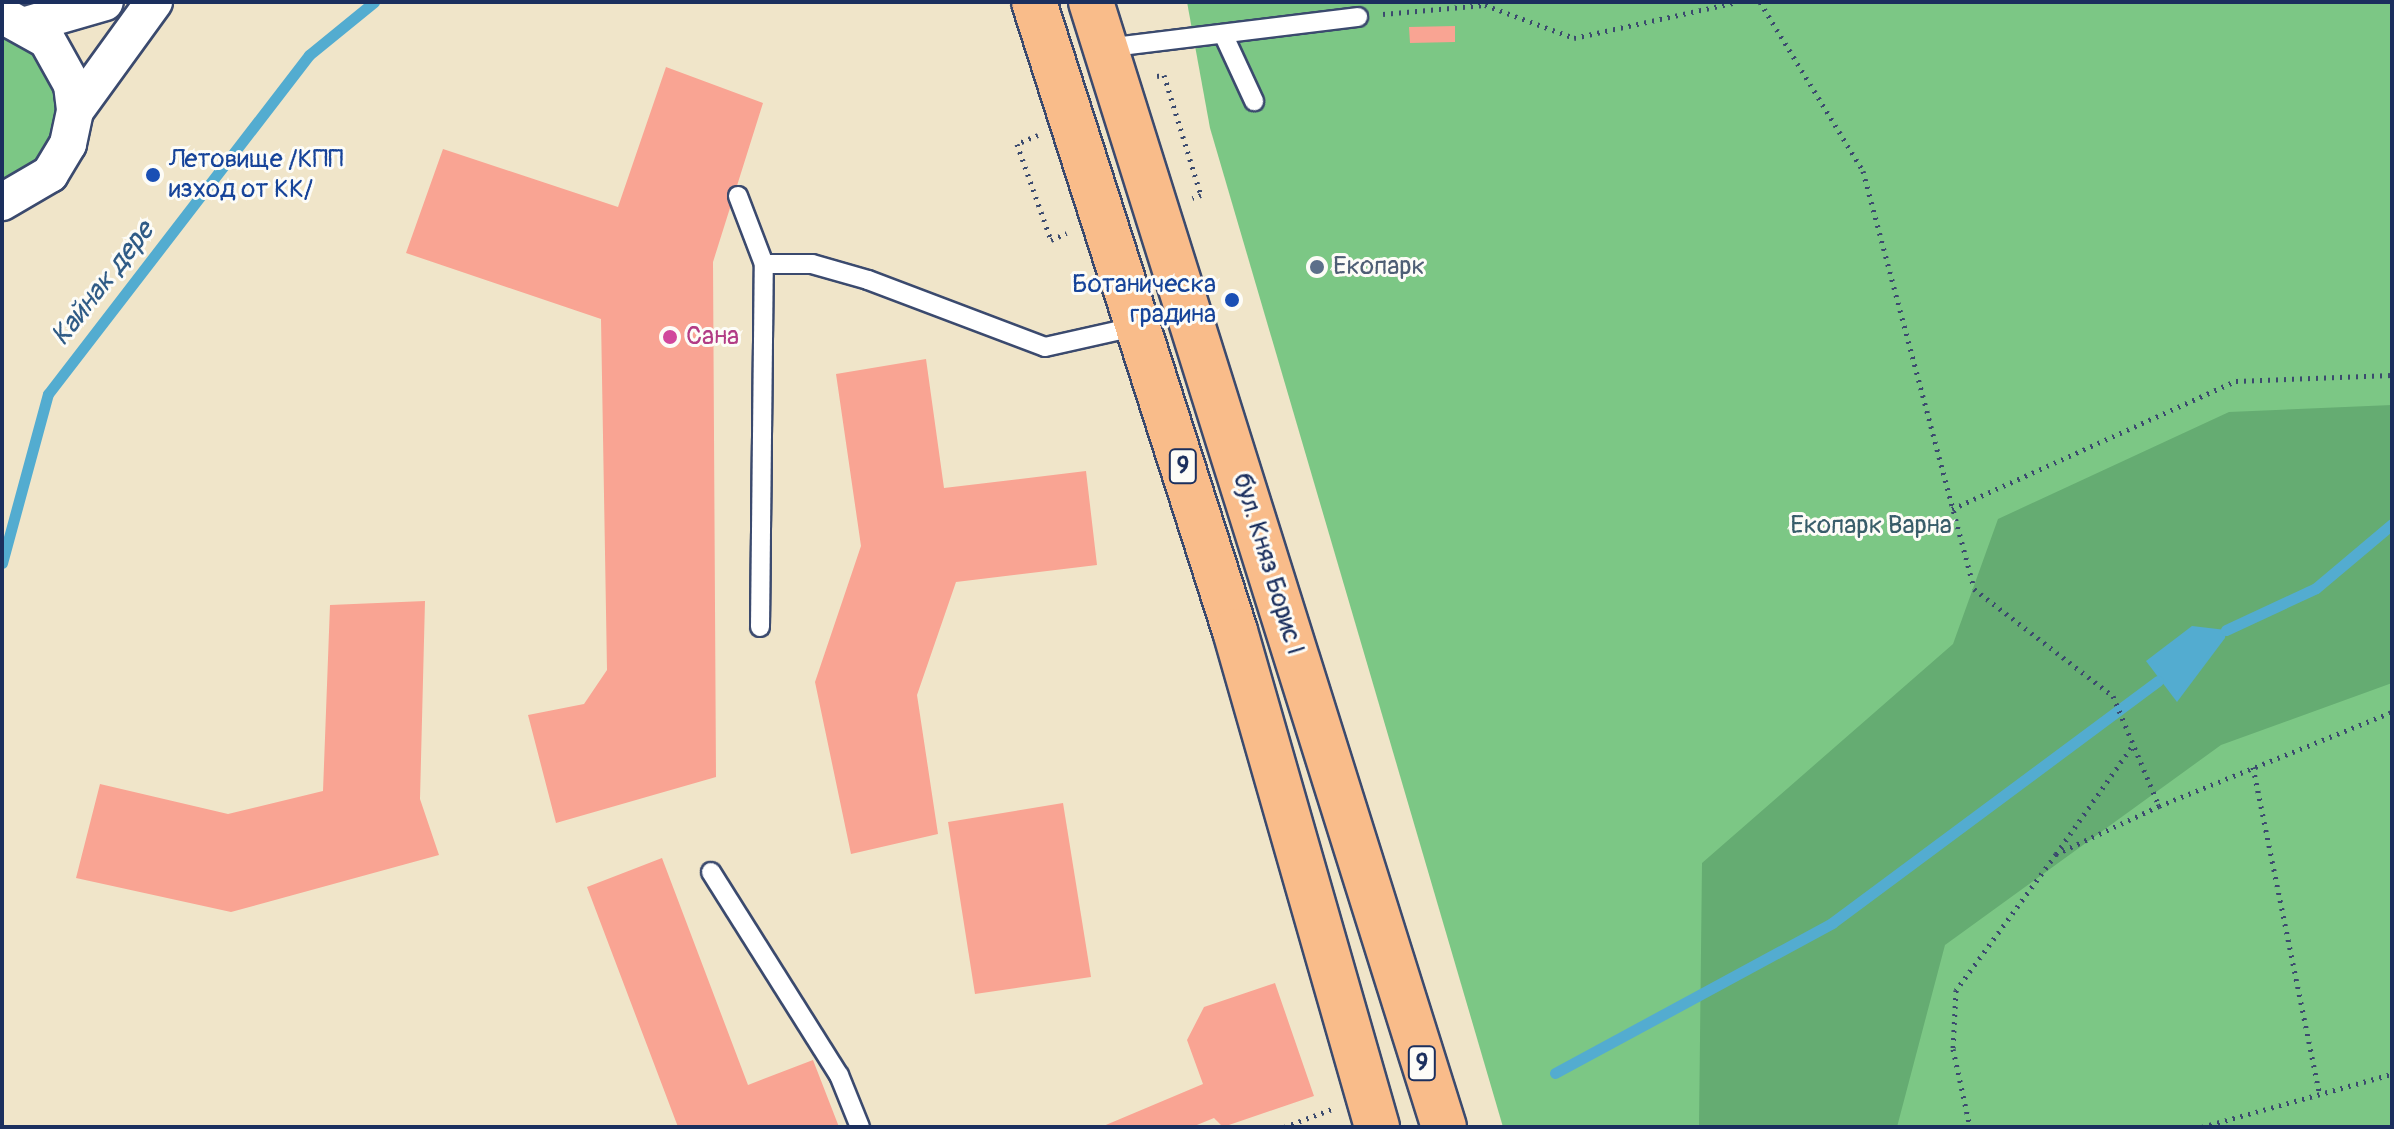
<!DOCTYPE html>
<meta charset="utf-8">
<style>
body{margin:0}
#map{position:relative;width:2394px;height:1129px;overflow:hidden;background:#f0e5c9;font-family:Pangolin,sans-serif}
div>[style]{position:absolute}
.green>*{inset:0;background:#7cc785}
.forest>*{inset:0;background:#65ac72}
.water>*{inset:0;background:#53acd0}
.stream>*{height:11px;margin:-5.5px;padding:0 5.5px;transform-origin:5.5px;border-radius:5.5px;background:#53acd0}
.building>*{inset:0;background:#f9a493}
.path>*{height:5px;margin-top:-2.5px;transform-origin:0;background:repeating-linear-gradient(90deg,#3b4a6e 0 2px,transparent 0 8px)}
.roads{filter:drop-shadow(2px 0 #3b4a6e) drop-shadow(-2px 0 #3b4a6e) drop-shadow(0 2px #3b4a6e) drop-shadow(0 -2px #3b4a6e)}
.service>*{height:18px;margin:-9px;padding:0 9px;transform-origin:9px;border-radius:9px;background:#fff}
.minor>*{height:36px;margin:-18px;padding:0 18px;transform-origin:18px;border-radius:18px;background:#fff}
.trunk>*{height:44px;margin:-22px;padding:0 22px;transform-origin:22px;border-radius:22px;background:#f9bc8a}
.dots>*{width:22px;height:22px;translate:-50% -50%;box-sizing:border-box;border:4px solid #fdfcf7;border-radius:50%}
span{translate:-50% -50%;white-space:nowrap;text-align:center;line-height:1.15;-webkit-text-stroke:6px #fdfcf7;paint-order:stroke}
.shield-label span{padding:2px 6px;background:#fdfcf7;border:2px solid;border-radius:6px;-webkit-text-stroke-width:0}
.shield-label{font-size:24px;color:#1b2f5e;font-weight:700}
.transit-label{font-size:26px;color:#164399}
.left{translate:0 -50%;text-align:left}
.right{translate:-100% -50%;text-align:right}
.service-label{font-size:26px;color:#4e5e75}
.hotel-label{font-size:26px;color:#b23c85}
.park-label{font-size:26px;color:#385d6a}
.street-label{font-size:26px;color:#1b2f5e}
.water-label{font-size:28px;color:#2f5b86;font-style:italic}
.frame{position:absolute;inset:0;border:4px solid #1b2f5e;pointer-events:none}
</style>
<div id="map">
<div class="green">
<i style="clip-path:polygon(1187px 2px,2392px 2px,2392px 1127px,1503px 1127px,1210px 128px)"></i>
<i style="clip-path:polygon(2px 15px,26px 25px,73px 128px,2px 202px)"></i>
</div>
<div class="forest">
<i style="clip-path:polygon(2392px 405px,2392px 683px,2221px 745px,1945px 945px,1897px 1127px,1699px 1127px,1702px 863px,1953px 644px,1998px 519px,2229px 412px)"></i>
</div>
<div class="water">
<i style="clip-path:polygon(2192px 626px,2226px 630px,2225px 638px,2177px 702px,2146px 661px)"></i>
</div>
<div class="stream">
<i style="left:2px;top:563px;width:175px;rotate:-74.8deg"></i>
<i style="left:48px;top:394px;width:428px;rotate:-52.4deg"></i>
<i style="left:309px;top:55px;width:84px;rotate:-39.2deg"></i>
<i style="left:2226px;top:630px;width:99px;rotate:-25deg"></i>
<i style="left:2316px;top:588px;width:99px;rotate:-40.1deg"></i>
<i style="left:1555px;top:1073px;width:315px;rotate:-28.4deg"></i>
<i style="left:1832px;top:923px;width:406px;rotate:-36.6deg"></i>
</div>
<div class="building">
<i style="clip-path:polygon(1455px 26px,1455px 42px,1410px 43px,1409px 27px)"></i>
<i style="clip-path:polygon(666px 67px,763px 103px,713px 262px,716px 777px,556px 823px,528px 715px,584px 704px,607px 670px,601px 319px,406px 253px,443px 149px,618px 207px)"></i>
<i style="clip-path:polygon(926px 359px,944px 488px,1086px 471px,1097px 565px,956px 582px,917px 695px,938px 834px,851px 854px,815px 682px,861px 546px,836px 374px)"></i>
<i style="clip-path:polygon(425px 601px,420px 799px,439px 855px,231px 912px,76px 878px,100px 784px,228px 814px,323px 791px,330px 605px)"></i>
<i style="clip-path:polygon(1063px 803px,1091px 977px,975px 994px,948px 822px)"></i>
<i style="clip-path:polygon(662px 858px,748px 1085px,813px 1060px,839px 1127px,678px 1127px,587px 887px)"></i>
<i style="clip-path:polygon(1275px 983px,1314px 1096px,1223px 1127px,1214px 1118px,1192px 1127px,1101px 1127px,1203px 1084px,1187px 1040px,1204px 1007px)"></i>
</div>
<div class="path">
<i style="left:1760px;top:2px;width:198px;rotate:58.6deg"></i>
<i style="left:1863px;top:171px;width:432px;rotate:75.1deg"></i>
<i style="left:1974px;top:589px;width:175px;rotate:37.6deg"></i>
<i style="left:2113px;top:696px;width:119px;rotate:67.3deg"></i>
<i style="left:2159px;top:806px;width:114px;rotate:155deg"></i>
<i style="left:2056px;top:854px;width:169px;rotate:126.3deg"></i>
<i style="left:1956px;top:990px;width:59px;rotate:92.9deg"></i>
<i style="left:1953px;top:1049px;width:80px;rotate:77.7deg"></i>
<i style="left:1383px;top:14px;width:102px;rotate:-5deg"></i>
<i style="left:1485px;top:5px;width:95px;rotate:20.3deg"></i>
<i style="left:1574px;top:38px;width:168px;rotate:-12.4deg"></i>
<i style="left:1157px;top:76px;width:7px;rotate:-8deg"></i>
<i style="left:1164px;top:75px;width:126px;rotate:72.9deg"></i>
<i style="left:1201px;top:195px;width:9px;rotate:159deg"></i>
<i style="left:1038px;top:135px;width:23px;rotate:157deg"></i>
<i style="left:1017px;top:144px;width:102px;rotate:70.5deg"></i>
<i style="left:1051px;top:240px;width:17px;rotate:-24deg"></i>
<i style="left:1952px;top:509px;width:312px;rotate:-24.3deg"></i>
<i style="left:2236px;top:381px;width:156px;rotate:-2.2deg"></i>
<i style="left:2253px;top:767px;width:335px;rotate:78.5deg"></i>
<i style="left:2159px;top:806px;width:251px;rotate:-22deg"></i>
<i style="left:2056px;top:854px;width:133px;rotate:-54.8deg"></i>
<i style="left:1284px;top:1127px;width:51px;rotate:-20.6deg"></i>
<i style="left:2202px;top:1127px;width:197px;rotate:-15.6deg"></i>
</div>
<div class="roads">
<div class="service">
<i style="left:1224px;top:36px;width:72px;rotate:65.2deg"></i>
<i style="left:1105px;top:48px;width:255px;rotate:-7deg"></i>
<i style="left:738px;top:196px;width:73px;rotate:69.1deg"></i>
<i style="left:764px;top:264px;width:48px"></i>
<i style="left:812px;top:264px;width:58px;rotate:15.9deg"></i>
<i style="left:868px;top:280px;width:189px;rotate:20.7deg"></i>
<i style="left:1045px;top:347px;width:96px;rotate:-12.6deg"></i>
<i style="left:760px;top:627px;width:363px;rotate:-89.4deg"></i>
<i style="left:711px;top:872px;width:240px;rotate:57.8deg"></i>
<i style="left:839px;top:1075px;width:56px;rotate:68deg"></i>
</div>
<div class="minor">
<i style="left:2px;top:15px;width:51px;rotate:29.1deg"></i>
<i style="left:47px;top:40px;width:51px;rotate:60.9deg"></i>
<i style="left:72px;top:85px;width:26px;rotate:83deg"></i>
<i style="left:75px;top:111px;width:34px;rotate:102deg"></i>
<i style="left:68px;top:144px;width:35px;rotate:121deg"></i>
<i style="left:50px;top:174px;width:56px;rotate:149.7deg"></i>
<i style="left:26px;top:25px;width:82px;rotate:-16.2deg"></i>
<i style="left:75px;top:111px;width:135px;rotate:-54.1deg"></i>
</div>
<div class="trunk">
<i style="left:1034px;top:2px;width:660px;rotate:72.28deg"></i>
<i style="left:1235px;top:631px;width:516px;rotate:74.02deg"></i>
<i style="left:1091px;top:2px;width:1179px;rotate:72.58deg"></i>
</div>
</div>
<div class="dots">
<i style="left:153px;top:175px;background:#1a4fb4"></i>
<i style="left:1317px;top:267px;background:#5c6f8a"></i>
<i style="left:1232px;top:300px;background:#1a4fb4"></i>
<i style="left:670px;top:337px;background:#d1479c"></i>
</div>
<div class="shield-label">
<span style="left:1183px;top:466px">9</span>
<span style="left:1422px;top:1063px">9</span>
</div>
<div class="transit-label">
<span class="left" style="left:169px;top:175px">Летовище /КПП<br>изход от КК/</span>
<span class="right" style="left:1216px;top:300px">Ботаническа<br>градина</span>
</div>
<div class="service-label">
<span class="left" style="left:1333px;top:267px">Екопарк</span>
</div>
<div class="hotel-label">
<span class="left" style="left:686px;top:337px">Сана</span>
</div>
<div class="park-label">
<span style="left:1871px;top:526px">Екопарк Варна</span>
</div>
<div class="street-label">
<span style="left:1268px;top:564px;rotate:73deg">бул. Княз Борис I</span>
</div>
<div class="water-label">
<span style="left:103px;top:284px;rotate:-52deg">Кайнак дере</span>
</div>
<div class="frame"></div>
</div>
